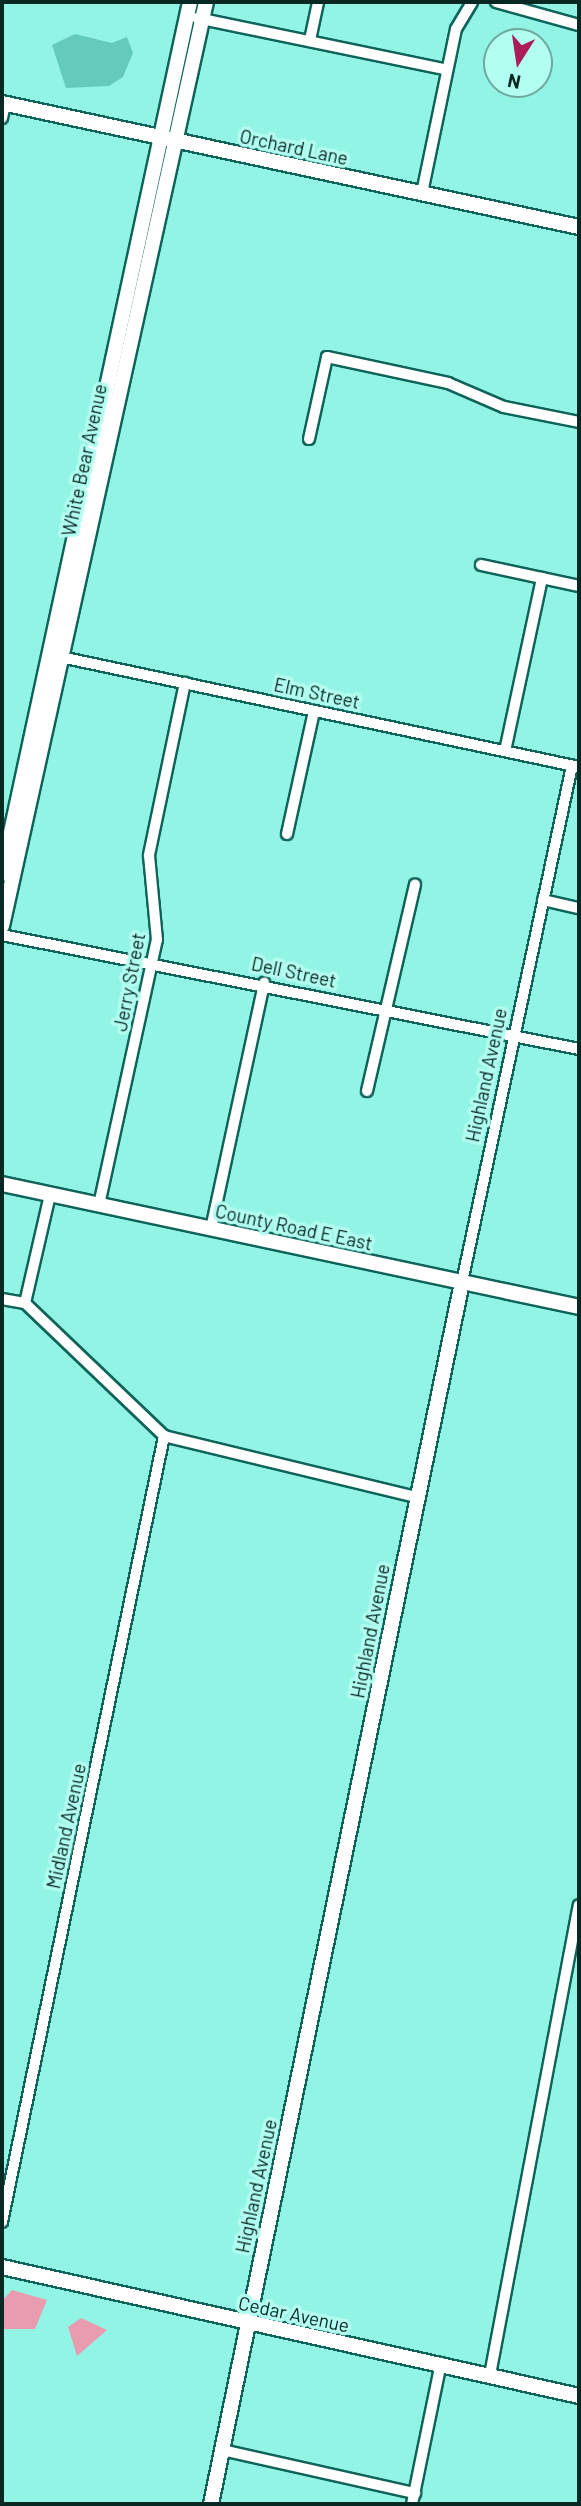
<!DOCTYPE html>
<style>
body{margin:0}
#map{position:relative;width:581px;height:2506px;overflow:hidden;background:#92f4e4;font-family:Barlow,sans-serif}
div>[style]{position:absolute}
.green>*{inset:0;background:#e99cb0}
.water>*{inset:0;background:#64cbbb}
.roads{filter:drop-shadow(2px 0 #0f645a) drop-shadow(-2px 0 #0f645a) drop-shadow(0 2px #0f645a) drop-shadow(0 -2px #0f645a)}
.street>*{height:10px;margin:-5px;padding:0 5px;transform-origin:5px;border-radius:5px;background:#fff}
.secondary>*{height:14px;margin:-7px;padding:0 7px;transform-origin:7px;border-radius:7px;background:#fff}
span{translate:-50% -50%;white-space:nowrap;text-align:center;line-height:1.15;-webkit-text-stroke:7px #b2fef0;paint-order:stroke}
.street-label{font-size:19px;color:#072823}
.frame{position:absolute;inset:0;border:4px solid #072823;pointer-events:none}
.north{position:absolute;left:483px;top:28px;width:70px;height:70px;box-sizing:border-box;background:#b2fef0;border:2px solid #6ea89e;border-radius:50%;rotate:192deg;font-size:19px;font-weight:700;line-height:28px;text-align:center;color:#072823}
.north::after{content:'';display:block;margin:auto;width:24px;height:32px;background:#ab1c58;clip-path:polygon(50% 0,100% 100%,50% 72%,0 100%)}
</style>
<div id="map">
<div class="green">
<i style="clip-path:polygon(12px 2290px,47px 2300px,35px 2329px,4px 2329px,4px 2299px)"></i>
<i style="clip-path:polygon(81px 2318px,107px 2330px,77px 2356px,68px 2327px)"></i>
</div>
<div class="water">
<i style="clip-path:polygon(75px 34px,112px 43px,127px 37px,133px 53px,123px 77px,109px 86px,66px 88px,52px 45px)"></i>
</div>
<div class="roads">
<div class="street">
<i style="left:496px;top:2px;width:86px;rotate:15.5deg"></i>
<i style="left:197px;top:18px;width:255px;rotate:11.7deg"></i>
<i style="left:310px;top:40px;width:39px;rotate:-78deg"></i>
<i style="left:2px;top:118px;width:14px;rotate:-78deg"></i>
<i style="left:422px;top:193px;width:167px;rotate:-78.3deg"></i>
<i style="left:456px;top:29px;width:31px;rotate:-59deg"></i>
<i style="left:309px;top:439px;width:84px;rotate:-77.6deg"></i>
<i style="left:327px;top:357px;width:124px;rotate:12.1deg"></i>
<i style="left:448px;top:383px;width:61px;rotate:23.2deg"></i>
<i style="left:504px;top:407px;width:76px;rotate:11.3deg"></i>
<i style="left:481px;top:565px;width:100px;rotate:12.1deg"></i>
<i style="left:56px;top:656px;width:535px;rotate:11.98deg"></i>
<i style="left:505px;top:751px;width:177px;rotate:-77.9deg"></i>
<i style="left:287px;top:834px;width:126px;rotate:-77.6deg"></i>
<i style="left:543px;top:900px;width:37px;rotate:13deg"></i>
<i style="left:2px;top:935px;width:588px;rotate:11.18deg"></i>
<i style="left:367px;top:1091px;width:212px;rotate:-76.9deg"></i>
<i style="left:99px;top:1205px;width:271px;rotate:-77.7deg"></i>
<i style="left:157px;top:940px;width:85px;rotate:-95.4deg"></i>
<i style="left:149px;top:855px;width:176px;rotate:-78.2deg"></i>
<i style="left:211px;top:1229px;width:252px;rotate:-77.8deg"></i>
<i style="left:462px;top:1282px;width:528px;rotate:-77.97deg"></i>
<i style="left:2px;top:1299px;width:23px;rotate:10deg"></i>
<i style="left:25px;top:1303px;width:192px;rotate:43.7deg"></i>
<i style="left:164px;top:1436px;width:260px;rotate:13.6deg"></i>
<i style="left:25px;top:1303px;width:111px;rotate:-77deg"></i>
<i style="left:2px;top:2222px;width:803px;rotate:-78.35deg"></i>
<i style="left:490px;top:2375px;width:478px;rotate:-79.3deg"></i>
<i style="left:222px;top:2450px;width:198px;rotate:12.6deg"></i>
<i style="left:412px;top:2504px;width:144px;rotate:-78.4deg"></i>
</div>
<div class="secondary">
<i style="left:2px;top:103px;width:590px;rotate:12.13deg"></i>
<i style="left:2px;top:874px;width:892px;rotate:-77.83deg"></i>
<i style="left:2px;top:926px;width:946px;rotate:-77.55deg"></i>
<i style="left:2px;top:1184px;width:590px;rotate:12.03deg"></i>
<i style="left:2px;top:2267px;width:591px;rotate:12.6deg"></i>
<i style="left:211px;top:2504px;width:1248px;rotate:-78.39deg"></i>
</div>
</div>
<div class="street-label">
<span style="left:294px;top:147px;rotate:12deg">Orchard Lane</span>
<span style="left:84px;top:460px;rotate:-78deg">White Bear Avenue</span>
<span style="left:317px;top:693px;rotate:12deg">Elm Street</span>
<span style="left:294px;top:972px;rotate:12deg">Dell Street</span>
<span style="left:129px;top:982px;rotate:-79deg">Jerry Street</span>
<span style="left:486px;top:1075px;rotate:-78deg">Highland Avenue</span>
<span style="left:294px;top:1227px;rotate:12deg">County Road E East</span>
<span style="left:370px;top:1631px;rotate:-79deg">Highland Avenue</span>
<span style="left:66px;top:1826px;rotate:-78deg">Midland Avenue</span>
<span style="left:256px;top:2186px;rotate:-78deg">Highland Avenue</span>
<span style="left:294px;top:2314px;rotate:12deg">Cedar Avenue</span>
</div>
<div class="frame"></div>
<div class="north">N</div>
</div>
